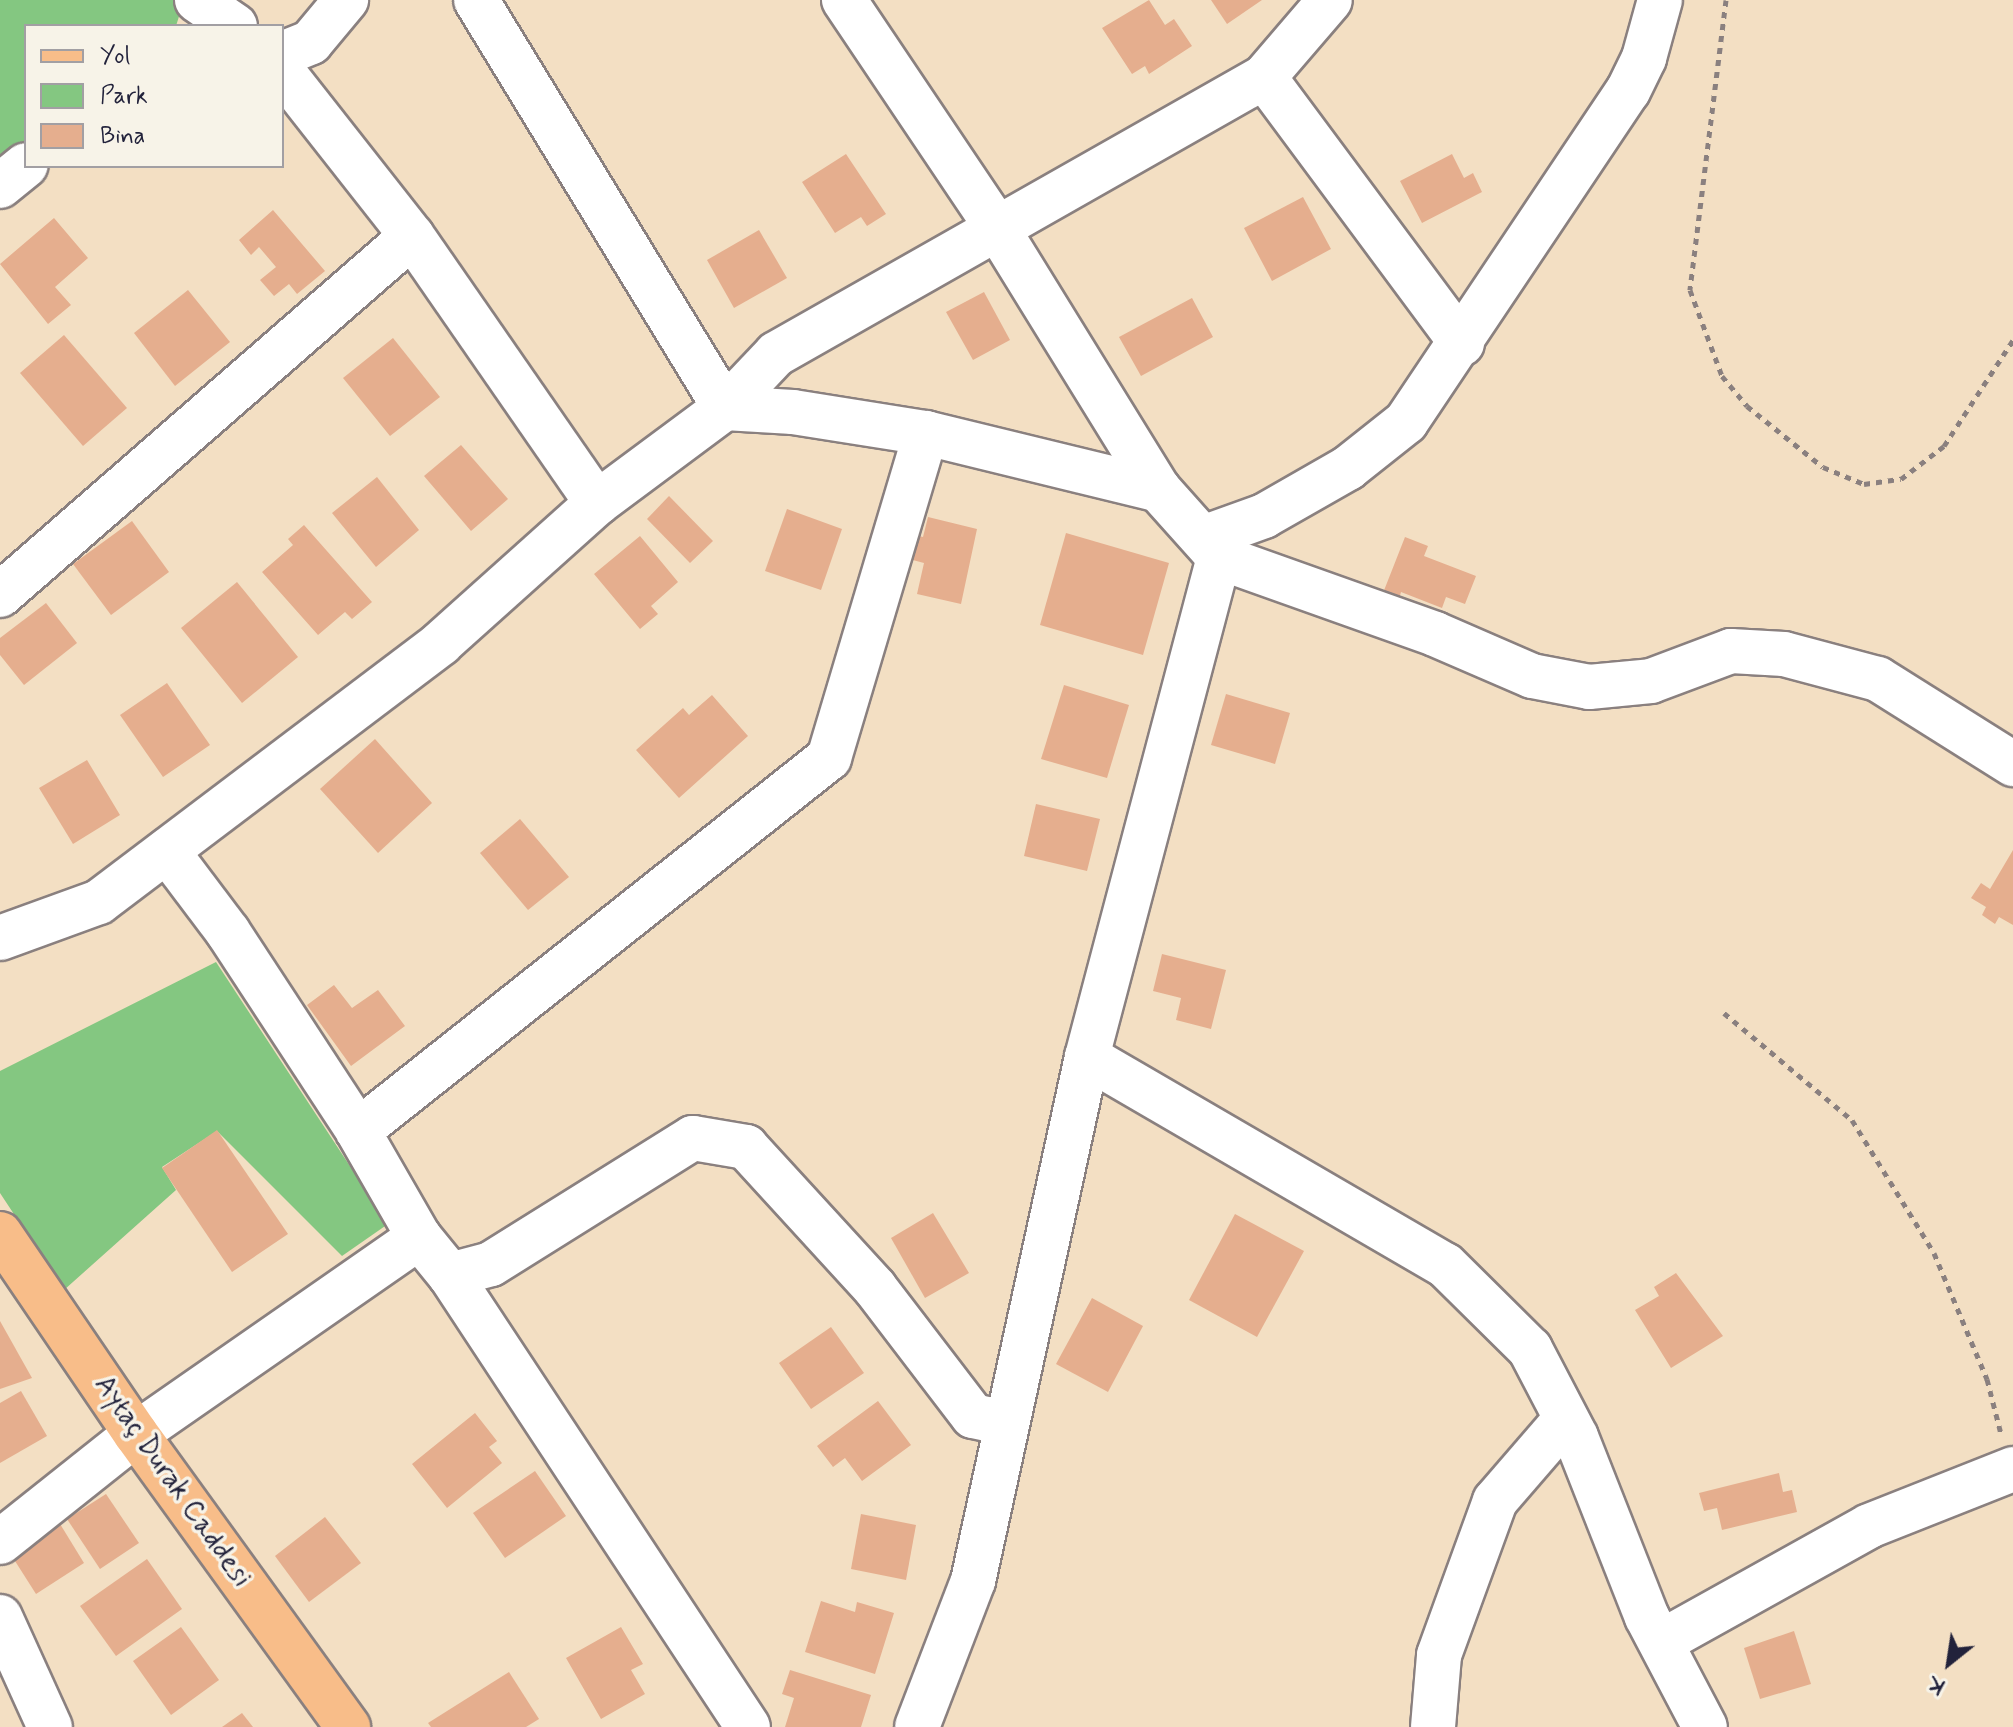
<!DOCTYPE html>
<meta charset="utf-8">
<style>
body{margin:0}
#map{position:relative;width:2013px;height:1727px;overflow:hidden;background:#f3dfc3;font-family:Mynerve,sans-serif}
div>[style]{position:absolute}
.green>*{inset:0;background:#84c781}
.building>*{inset:0;background:#e5ae8e}
.path>*{height:5px;margin-top:-2.5px;transform-origin:0;background:repeating-linear-gradient(90deg,#8a807f 0 6px,transparent 0 12px)}
.roads{filter:drop-shadow(2px 0 #8a807f) drop-shadow(-2px 0 #8a807f) drop-shadow(0 2px #8a807f) drop-shadow(0 -2px #8a807f)}
.minor>*{height:44px;margin:-22px;padding:0 22px;transform-origin:22px;border-radius:22px;background:#fff}
.major>*{height:44px;margin:-22px;padding:0 22px;transform-origin:22px;border-radius:22px;background:#f8bd89}
span{translate:-50% -50%;white-space:nowrap;text-align:center;line-height:1.15;-webkit-text-stroke:7px #f7f3e8;paint-order:stroke}
.street-label{font-size:28px;color:#22223b}
.legend{position:absolute;left:24px;top:24px;width:260px;height:144px;box-sizing:border-box;background:#f7f3e8;border:2px solid #a29fa3;margin:0;padding:10px 14px;list-style:none;font-size:24px;color:#22223b}
.legend li{display:flex;align-items:center;gap:16px;height:40px}
.legend b{width:40px;border:2px solid #a29fa3}
.north{position:absolute;left:1909px;top:1623px;width:80px;height:80px;-webkit-text-stroke:6px #f7f3e8;paint-order:stroke;rotate:210deg;font-size:22px;font-weight:700;line-height:32px;text-align:center;color:#22223b}
.north::after{content:'';display:block;margin:auto;width:28px;height:36px;background:#22223b;clip-path:polygon(50% 0,100% 100%,50% 72%,0 100%)}
</style>
<div id="map">
<div class="green">
<i style="clip-path:polygon(0 0,177px 0,181px 10px,176px 26px,26px 26px,26px 142px,0 162px)"></i>
<i style="clip-path:polygon(216px 962px,388px 1224px,342px 1256px,217px 1131px,162px 1167px,176px 1190px,64px 1290px,0 1193px,0 1071px)"></i>
</div>
<div class="building">
<i style="clip-path:polygon(1149px 0,1165px 25px,1174px 19px,1192px 46px,1149px 74px,1145px 66px,1132px 74px,1102px 28px)"></i>
<i style="clip-path:polygon(1211px 0,1262px 0,1227px 24px)"></i>
<i style="clip-path:polygon(846px 154px,886px 214px,867px 226px,861px 217px,835px 233px,802px 182px)"></i>
<i style="clip-path:polygon(1452px 154px,1464px 178px,1473px 173px,1482px 192px,1422px 223px,1400px 181px)"></i>
<i style="clip-path:polygon(1303px 197px,1331px 249px,1272px 281px,1244px 228px)"></i>
<i style="clip-path:polygon(273px 210px,325px 271px,297px 294px,289px 284px,274px 296px,260px 280px,276px 267px,259px 247px,251px 255px,239px 240px)"></i>
<i style="clip-path:polygon(54px 218px,88px 258px,55px 287px,71px 305px,48px 324px,0 264px)"></i>
<i style="clip-path:polygon(759px 230px,787px 278px,734px 308px,707px 260px)"></i>
<i style="clip-path:polygon(188px 290px,230px 342px,175px 386px,134px 333px)"></i>
<i style="clip-path:polygon(984px 292px,1010px 340px,973px 360px,946px 312px)"></i>
<i style="clip-path:polygon(1192px 298px,1213px 337px,1141px 376px,1119px 337px)"></i>
<i style="clip-path:polygon(64px 335px,127px 408px,83px 446px,20px 373px)"></i>
<i style="clip-path:polygon(393px 338px,440px 397px,390px 436px,343px 378px)"></i>
<i style="clip-path:polygon(461px 445px,508px 499px,471px 531px,424px 476px)"></i>
<i style="clip-path:polygon(377px 477px,419px 530px,376px 567px,332px 513px)"></i>
<i style="clip-path:polygon(669px 496px,713px 541px,690px 563px,647px 519px)"></i>
<i style="clip-path:polygon(787px 509px,842px 529px,821px 590px,765px 571px)"></i>
<i style="clip-path:polygon(928px 517px,977px 529px,961px 604px,917px 594px,924px 563px,909px 559px,914px 535px,923px 537px)"></i>
<i style="clip-path:polygon(132px 521px,169px 572px,111px 615px,73px 564px)"></i>
<i style="clip-path:polygon(304px 525px,372px 602px,352px 619px,345px 612px,318px 635px,262px 572px,293px 545px,288px 539px)"></i>
<i style="clip-path:polygon(1066px 533px,1169px 563px,1143px 655px,1040px 625px)"></i>
<i style="clip-path:polygon(640px 536px,678px 582px,651px 606px,658px 614px,640px 629px,594px 574px)"></i>
<i style="clip-path:polygon(1405px 537px,1428px 546px,1424px 556px,1476px 576px,1465px 604px,1446px 597px,1442px 608px,1401px 592px,1399px 599px,1383px 593px)"></i>
<i style="clip-path:polygon(237px 582px,298px 657px,242px 703px,181px 628px)"></i>
<i style="clip-path:polygon(46px 603px,77px 643px,24px 685px,0 655px,0 638px)"></i>
<i style="clip-path:polygon(167px 683px,210px 745px,163px 777px,120px 715px)"></i>
<i style="clip-path:polygon(1064px 685px,1129px 705px,1107px 778px,1041px 759px)"></i>
<i style="clip-path:polygon(1226px 694px,1290px 713px,1275px 764px,1211px 745px)"></i>
<i style="clip-path:polygon(712px 695px,748px 736px,679px 798px,636px 750px,683px 708px,689px 715px)"></i>
<i style="clip-path:polygon(375px 739px,432px 803px,378px 853px,320px 789px)"></i>
<i style="clip-path:polygon(87px 760px,120px 815px,73px 844px,39px 788px)"></i>
<i style="clip-path:polygon(1036px 804px,1100px 819px,1087px 871px,1024px 856px)"></i>
<i style="clip-path:polygon(520px 819px,569px 877px,528px 910px,480px 853px)"></i>
<i style="clip-path:polygon(2013px 850px,2013px 925px,1999px 917px,1995px 924px,1982px 915px,1986px 907px,1971px 898px,1981px 883px,1990px 889px)"></i>
<i style="clip-path:polygon(1162px 954px,1226px 970px,1211px 1029px,1176px 1020px,1181px 998px,1153px 991px)"></i>
<i style="clip-path:polygon(334px 985px,352px 1008px,378px 990px,405px 1026px,351px 1066px,307px 1005px)"></i>
<i style="clip-path:polygon(217px 1130px,288px 1234px,232px 1272px,162px 1168px)"></i>
<i style="clip-path:polygon(933px 1213px,969px 1273px,925px 1298px,891px 1238px)"></i>
<i style="clip-path:polygon(1235px 1214px,1304px 1251px,1257px 1337px,1189px 1300px)"></i>
<i style="clip-path:polygon(1676px 1273px,1723px 1336px,1671px 1368px,1635px 1310px,1659px 1296px,1654px 1287px)"></i>
<i style="clip-path:polygon(1092px 1298px,1143px 1326px,1108px 1392px,1056px 1364px)"></i>
<i style="clip-path:polygon(0 1321px,32px 1378px,0 1389px)"></i>
<i style="clip-path:polygon(831px 1327px,864px 1373px,811px 1409px,779px 1363px)"></i>
<i style="clip-path:polygon(21px 1391px,47px 1436px,0 1463px,0 1403px)"></i>
<i style="clip-path:polygon(878px 1401px,911px 1445px,862px 1481px,845px 1458px,833px 1467px,817px 1446px)"></i>
<i style="clip-path:polygon(475px 1413px,497px 1441px,489px 1447px,502px 1463px,447px 1508px,412px 1464px)"></i>
<i style="clip-path:polygon(535px 1471px,566px 1516px,505px 1558px,473px 1513px)"></i>
<i style="clip-path:polygon(1779px 1473px,1783px 1492px,1792px 1490px,1797px 1512px,1722px 1530px,1717px 1508px,1704px 1511px,1699px 1493px)"></i>
<i style="clip-path:polygon(106px 1494px,139px 1543px,100px 1569px,67px 1519px)"></i>
<i style="clip-path:polygon(861px 1514px,916px 1525px,906px 1580px,851px 1569px)"></i>
<i style="clip-path:polygon(325px 1517px,361px 1563px,309px 1602px,275px 1556px)"></i>
<i style="clip-path:polygon(57px 1519px,84px 1563px,36px 1594px,8px 1550px)"></i>
<i style="clip-path:polygon(147px 1559px,182px 1609px,116px 1656px,80px 1606px)"></i>
<i style="clip-path:polygon(821px 1601px,855px 1612px,857px 1602px,894px 1613px,875px 1674px,805px 1652px)"></i>
<i style="clip-path:polygon(181px 1627px,219px 1680px,171px 1715px,133px 1661px)"></i>
<i style="clip-path:polygon(621px 1627px,643px 1664px,631px 1670px,645px 1694px,601px 1719px,566px 1658px)"></i>
<i style="clip-path:polygon(1794px 1631px,1811px 1684px,1760px 1699px,1744px 1648px)"></i>
<i style="clip-path:polygon(790px 1670px,871px 1695px,861px 1727px,785px 1727px,794px 1698px,782px 1694px)"></i>
<i style="clip-path:polygon(509px 1672px,539px 1719px,526px 1727px,431px 1727px,428px 1723px)"></i>
<i style="clip-path:polygon(242px 1713px,253px 1727px,222px 1727px)"></i>
</div>
<div class="path">
<i style="left:1726px;top:0;width:292px;rotate:97.1deg"></i>
<i style="left:1690px;top:290px;width:92px;rotate:69.6deg"></i>
<i style="left:1722px;top:376px;width:39px;rotate:50deg"></i>
<i style="left:1747px;top:406px;width:97px;rotate:38.8deg"></i>
<i style="left:1823px;top:467px;width:44px;rotate:22.5deg"></i>
<i style="left:1864px;top:484px;width:37px;rotate:-8deg"></i>
<i style="left:1901px;top:479px;width:54px;rotate:-37.5deg"></i>
<i style="left:1944px;top:446px;width:126px;rotate:-56.9deg"></i>
<i style="left:1724px;top:1013px;width:167px;rotate:39.9deg"></i>
<i style="left:1852px;top:1120px;width:156px;rotate:58.3deg"></i>
<i style="left:1934px;top:1253px;width:137px;rotate:67.2deg"></i>
<i style="left:1987px;top:1379px;width:57px;rotate:75.7deg"></i>
</div>
<div class="roads">
<div class="minor">
<i style="left:197px;top:0;width:46px;rotate:34.4deg"></i>
<i style="left:476px;top:0;width:478px;rotate:58.6deg"></i>
<i style="left:725px;top:408px;width:74px;rotate:-46.6deg"></i>
<i style="left:776px;top:354px;width:561px;rotate:-29.58deg"></i>
<i style="left:1264px;top:77px;width:101px;rotate:-49.4deg"></i>
<i style="left:844px;top:0;width:275px;rotate:56.1deg"></i>
<i style="left:997px;top:228px;width:308px;rotate:58.3deg"></i>
<i style="left:1159px;top:490px;width:90px;rotate:48.2deg"></i>
<i style="left:1219px;top:557px;width:517px;rotate:104.79deg"></i>
<i style="left:1087px;top:1057px;width:536px;rotate:102.27deg"></i>
<i style="left:973px;top:1581px;width:156px;rotate:111deg"></i>
<i style="left:282px;top:54px;width:31px;rotate:-22deg"></i>
<i style="left:311px;top:42px;width:55px;rotate:-50.2deg"></i>
<i style="left:282px;top:71px;width:210px;rotate:51.8deg"></i>
<i style="left:412px;top:236px;width:325px;rotate:55.3deg"></i>
<i style="left:1264px;top:77px;width:332px;rotate:53.4deg"></i>
<i style="left:0;top:186px;width:33px;rotate:-39deg"></i>
<i style="left:1203px;top:538px;width:65px;rotate:-19.8deg"></i>
<i style="left:1264px;top:516px;width:97px;rotate:-29.7deg"></i>
<i style="left:1348px;top:468px;width:74px;rotate:-38.4deg"></i>
<i style="left:1406px;top:422px;width:399px;rotate:-56.2deg"></i>
<i style="left:1628px;top:91px;width:37px;rotate:-64deg"></i>
<i style="left:1644px;top:58px;width:60px;rotate:-74.6deg"></i>
<i style="left:1219px;top:557px;width:229px;rotate:19.6deg"></i>
<i style="left:1435px;top:634px;width:106px;rotate:23.4deg"></i>
<i style="left:1532px;top:676px;width:58px;rotate:10.9deg"></i>
<i style="left:1589px;top:687px;width:62px;rotate:-5.5deg"></i>
<i style="left:1651px;top:681px;width:85px;rotate:-20.6deg"></i>
<i style="left:1731px;top:651px;width:53px;rotate:3.2deg"></i>
<i style="left:1784px;top:654px;width:97px;rotate:14.9deg"></i>
<i style="left:1878px;top:679px;width:160px;rotate:32.2deg"></i>
<i style="left:0;top:595px;width:546px;rotate:-41.07deg"></i>
<i style="left:167px;top:851px;width:101px;rotate:53deg"></i>
<i style="left:228px;top:932px;width:238px;rotate:56.8deg"></i>
<i style="left:358px;top:1131px;width:122px;rotate:60.1deg"></i>
<i style="left:419px;top:1237px;width:49px;rotate:50.8deg"></i>
<i style="left:450px;top:1275px;width:541px;rotate:56.6deg"></i>
<i style="left:0;top:938px;width:105px;rotate:-20deg"></i>
<i style="left:99px;top:902px;width:429px;rotate:-37.1deg"></i>
<i style="left:441px;top:643px;width:210px;rotate:-41.9deg"></i>
<i style="left:597px;top:503px;width:159px;rotate:-36.6deg"></i>
<i style="left:725px;top:408px;width:68px;rotate:3.4deg"></i>
<i style="left:793px;top:412px;width:135px;rotate:9deg"></i>
<i style="left:926px;top:433px;width:240px;rotate:13.7deg"></i>
<i style="left:1087px;top:1057px;width:414px;rotate:30.2deg"></i>
<i style="left:1445px;top:1265px;width:120px;rotate:44.7deg"></i>
<i style="left:1530px;top:1349px;width:99px;rotate:62.4deg"></i>
<i style="left:1576px;top:1437px;width:193px;rotate:68.5deg"></i>
<i style="left:1647px;top:1617px;width:124px;rotate:62.2deg"></i>
<i style="left:358px;top:1131px;width:601px;rotate:-38.38deg"></i>
<i style="left:829px;top:758px;width:339px;rotate:-73.4deg"></i>
<i style="left:450px;top:1275px;width:42px;rotate:-15deg"></i>
<i style="left:491px;top:1264px;width:238px;rotate:-32deg"></i>
<i style="left:693px;top:1138px;width:54px;rotate:9.6deg"></i>
<i style="left:746px;top:1147px;width:191px;rotate:47.5deg"></i>
<i style="left:875px;top:1288px;width:161px;rotate:52.6deg"></i>
<i style="left:973px;top:1416px;width:35px;rotate:12deg"></i>
<i style="left:0;top:1542px;width:174px;rotate:-38.5deg"></i>
<i style="left:136px;top:1434px;width:345px;rotate:-34.8deg"></i>
<i style="left:0;top:1617px;width:121px;rotate:65.6deg"></i>
<i style="left:1661px;top:1642px;width:238px;rotate:-29.1deg"></i>
<i style="left:1869px;top:1526px;width:155px;rotate:-21.6deg"></i>
<i style="left:1433px;top:1727px;width:72px;rotate:-85.2deg"></i>
<i style="left:1439px;top:1655px;width:164px;rotate:-70deg"></i>
<i style="left:1495px;top:1501px;width:107px;rotate:-49.2deg"></i>
</div>
<div class="major">
<i style="left:0;top:1234px;width:242px;rotate:55.8deg"></i>
<i style="left:136px;top:1434px;width:362px;rotate:54.1deg"></i>
</div>
</div>
<div class="street-label">
<span style="left:172px;top:1482px;rotate:55deg">Aytaç Durak Caddesi</span>
</div>
<ul class="legend">
<li><b style="height:10px;background:#f8bd89"></b>Yol</li>
<li><b style="height:22px;background:#84c781"></b>Park</li>
<li><b style="height:22px;background:#e5ae8e"></b>Bina</li>
</ul>
<div class="north">K</div>
</div>
